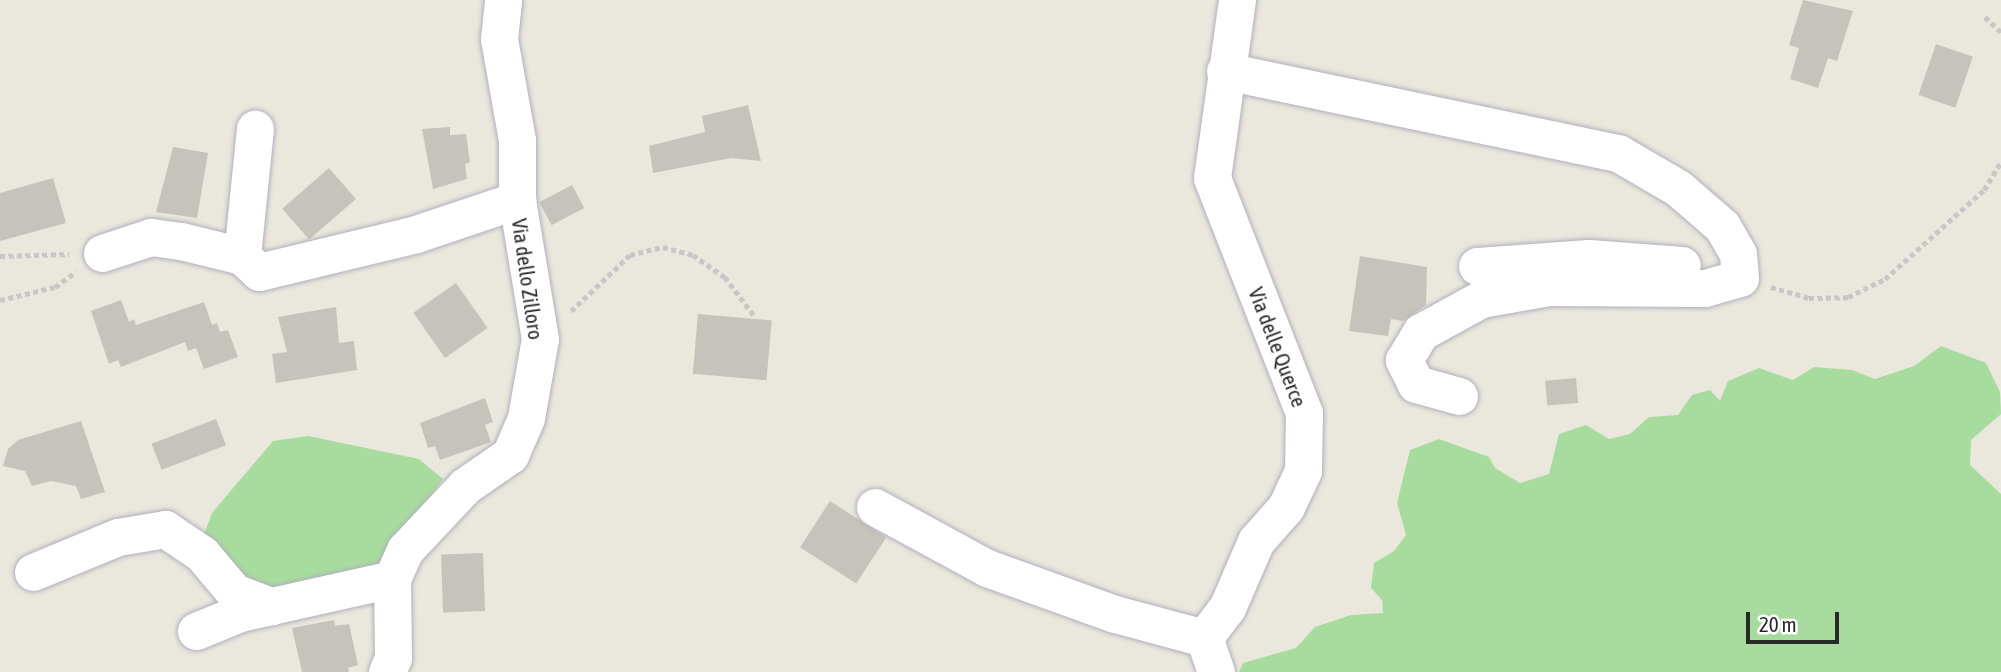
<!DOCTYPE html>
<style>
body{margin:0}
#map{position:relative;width:2001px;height:672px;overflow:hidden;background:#eae7dd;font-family:"Asap Condensed",sans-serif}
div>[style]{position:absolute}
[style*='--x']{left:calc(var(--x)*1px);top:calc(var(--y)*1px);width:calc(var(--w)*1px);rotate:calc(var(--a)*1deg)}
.green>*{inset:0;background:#a8dc9e}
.building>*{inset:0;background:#c6c3bc;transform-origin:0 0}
.path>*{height:4.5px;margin-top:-2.25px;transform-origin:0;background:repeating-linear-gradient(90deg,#c7c7c7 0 5px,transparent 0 8.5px)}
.roads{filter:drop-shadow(0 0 2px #b0b0bc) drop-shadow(0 0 2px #b0b0bc)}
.minor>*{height:37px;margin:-18.5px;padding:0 18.5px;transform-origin:18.5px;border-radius:18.5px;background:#fff}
span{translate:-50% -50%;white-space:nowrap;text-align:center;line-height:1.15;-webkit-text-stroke:5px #fff;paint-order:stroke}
.street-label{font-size:21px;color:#292929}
.scale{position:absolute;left:1746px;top:612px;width:93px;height:32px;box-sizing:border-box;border:4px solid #292929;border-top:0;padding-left:9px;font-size:21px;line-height:24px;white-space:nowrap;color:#292929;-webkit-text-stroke:5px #fff;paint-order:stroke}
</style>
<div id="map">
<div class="green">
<div style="clip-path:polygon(1941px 346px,1986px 363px,2000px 392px,2001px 414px,1971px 440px,1970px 465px,2001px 494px,2001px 672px,1239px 672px,1243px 663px,1296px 648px,1315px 627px,1351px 615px,1383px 613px,1382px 600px,1371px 588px,1374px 563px,1394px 551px,1406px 535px,1397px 503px,1410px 450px,1439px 439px,1489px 457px,1495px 468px,1520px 483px,1549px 474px,1559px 434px,1586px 425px,1609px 439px,1630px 434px,1649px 417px,1678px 415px,1692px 395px,1710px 390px,1720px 401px,1728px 381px,1759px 368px,1793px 380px,1814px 367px,1852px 370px,1875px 379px,1914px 366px)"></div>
<div style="clip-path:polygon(308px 436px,419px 459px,443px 479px,378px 565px,276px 593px,248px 581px,204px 535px,212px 513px,273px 441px)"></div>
</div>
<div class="building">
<div style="clip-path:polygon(1803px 0,1853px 11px,1837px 61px,1828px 58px,1818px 88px,1790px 79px,1799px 48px,1789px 45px)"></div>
<div style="left:1936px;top:44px;width:39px;height:54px;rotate:19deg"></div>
<div style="clip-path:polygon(748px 105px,761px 161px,731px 158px,653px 173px,649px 146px,705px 132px,702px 116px)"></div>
<div style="clip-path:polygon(450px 127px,450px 135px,466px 134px,470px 162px,465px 164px,467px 179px,433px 189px,422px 129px)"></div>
<div style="clip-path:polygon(173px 147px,208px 153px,197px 218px,156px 212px)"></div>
<div style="left:329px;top:168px;width:41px;height:62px;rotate:49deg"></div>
<div style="clip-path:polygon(53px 178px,66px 223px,0 241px,0 193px)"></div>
<div style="left:572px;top:185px;width:26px;height:37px;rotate:62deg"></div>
<div style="clip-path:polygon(1360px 256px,1427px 267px,1426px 305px,1403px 321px,1391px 319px,1388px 336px,1349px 331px)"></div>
<div style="left:456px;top:283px;width:55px;height:52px;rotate:55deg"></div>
<div style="clip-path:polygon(121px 300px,129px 322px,134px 319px,136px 325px,204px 302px,212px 325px,217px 323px,220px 332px,228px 330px,238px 357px,204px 369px,196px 348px,188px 351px,185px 342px,121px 367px,118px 360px,109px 364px,91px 311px)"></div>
<div style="clip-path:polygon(336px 307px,339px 343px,354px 341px,357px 370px,276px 383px,272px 354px,287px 352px,278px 317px)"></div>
<div style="left:698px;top:314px;width:74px;height:60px;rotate:5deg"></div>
<div style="left:1576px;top:378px;width:25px;height:31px;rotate:85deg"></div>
<div style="clip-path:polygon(485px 398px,493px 422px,485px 425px,491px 442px,440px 460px,435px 446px,428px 448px,420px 423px)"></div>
<div style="left:216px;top:419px;width:28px;height:69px;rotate:69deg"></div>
<div style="clip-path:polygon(81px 421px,105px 492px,81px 499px,76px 486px,51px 481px,32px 486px,25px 471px,3px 466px,8px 449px,18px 440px)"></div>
<div style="left:830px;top:501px;width:67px;height:55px;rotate:33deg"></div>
<div style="left:483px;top:553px;width:58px;height:42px;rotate:88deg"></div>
<div style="clip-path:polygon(334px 620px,335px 626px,349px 624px,358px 665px,348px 668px,349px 672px,302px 672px,292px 628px)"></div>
</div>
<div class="path">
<div style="--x:1985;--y:17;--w:22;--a:43"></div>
<div style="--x:0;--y:256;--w:69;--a:-1.7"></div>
<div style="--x:1771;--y:287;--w:40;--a:16"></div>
<div style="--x:1809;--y:298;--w:39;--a:-1"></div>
<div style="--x:1848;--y:297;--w:41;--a:-25.9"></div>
<div style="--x:1885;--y:279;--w:133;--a:-42"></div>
<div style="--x:1984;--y:190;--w:33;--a:-59"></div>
<div style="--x:0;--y:300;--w:57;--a:-13.3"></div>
<div style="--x:55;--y:287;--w:26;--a:-36"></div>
<div style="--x:571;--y:311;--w:81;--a:-43.5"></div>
<div style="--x:630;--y:255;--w:34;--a:-14"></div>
<div style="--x:663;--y:247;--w:31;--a:15"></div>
<div style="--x:693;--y:255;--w:39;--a:35"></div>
<div style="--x:725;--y:277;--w:51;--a:52.9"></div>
</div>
<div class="roads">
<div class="minor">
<div style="--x:1225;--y:71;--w:401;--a:11.8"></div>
<div style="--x:1618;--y:153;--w:69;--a:30.3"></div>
<div style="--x:1678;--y:188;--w:58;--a:40.8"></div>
<div style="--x:1722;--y:226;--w:32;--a:60"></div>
<div style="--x:1738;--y:254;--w:24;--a:85"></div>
<div style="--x:102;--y:253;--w:52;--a:-18.1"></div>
<div style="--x:151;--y:237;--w:30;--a:8"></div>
<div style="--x:181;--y:241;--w:63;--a:13.8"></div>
<div style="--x:242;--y:256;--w:23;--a:43"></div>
<div style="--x:259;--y:272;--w:162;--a:-13.6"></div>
<div style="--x:416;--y:234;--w:107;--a:-18.6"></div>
<div style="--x:242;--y:256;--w:128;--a:-84.2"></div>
<div style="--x:1477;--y:266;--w:112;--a:-4.1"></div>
<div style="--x:1589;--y:258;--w:93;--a:4.3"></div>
<div style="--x:1459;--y:396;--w:45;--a:-164.4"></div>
<div style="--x:1416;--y:384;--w:27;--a:-117"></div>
<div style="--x:1404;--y:360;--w:33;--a:-59"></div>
<div style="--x:1421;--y:332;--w:68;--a:-28.8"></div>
<div style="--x:1481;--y:299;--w:69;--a:-10"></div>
<div style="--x:1549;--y:287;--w:156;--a:0.4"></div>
<div style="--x:1705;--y:288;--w:36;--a:-16"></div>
<div style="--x:875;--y:507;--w:128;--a:28.6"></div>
<div style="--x:987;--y:568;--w:136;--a:19.8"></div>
<div style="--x:1115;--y:614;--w:92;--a:15.1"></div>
<div style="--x:33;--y:572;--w:92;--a:-22.4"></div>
<div style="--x:118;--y:537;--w:48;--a:-9.7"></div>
<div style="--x:165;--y:529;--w:45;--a:34"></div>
<div style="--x:202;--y:554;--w:50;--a:49.9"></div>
<div style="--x:234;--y:592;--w:40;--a:21"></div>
<div style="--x:196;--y:631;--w:48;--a:-22.2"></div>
<div style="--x:240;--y:613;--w:156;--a:-12.6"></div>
<div style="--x:387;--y:672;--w:15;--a:-67"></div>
<div style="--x:393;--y:658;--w:79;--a:-90.7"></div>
<div style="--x:392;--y:579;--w:32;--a:-66"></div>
<div style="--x:405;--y:550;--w:88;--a:-46.8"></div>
<div style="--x:465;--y:486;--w:55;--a:-34.6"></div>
<div style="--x:510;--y:455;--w:40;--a:-66.6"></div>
<div style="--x:526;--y:418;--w:80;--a:-80"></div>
<div style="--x:540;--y:339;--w:141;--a:-99.4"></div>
<div style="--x:517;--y:200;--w:60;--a:-90"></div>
<div style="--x:517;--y:140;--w:103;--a:-100.1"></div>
<div style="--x:499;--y:39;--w:39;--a:-84"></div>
<div style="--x:1216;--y:672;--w:36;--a:-109"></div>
<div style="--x:1204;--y:638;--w:38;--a:-53"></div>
<div style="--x:1227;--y:608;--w:73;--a:-66.6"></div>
<div style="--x:1256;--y:541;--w:45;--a:-48.6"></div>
<div style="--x:1286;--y:507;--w:40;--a:-65"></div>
<div style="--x:1303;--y:471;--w:58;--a:-89"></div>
<div style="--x:1304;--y:413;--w:252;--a:-111.4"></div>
<div style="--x:1212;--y:178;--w:180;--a:-82"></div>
</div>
</div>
<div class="street-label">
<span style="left:528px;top:279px;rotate:82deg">Via dello Zilloro</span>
<span style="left:1278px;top:347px;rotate:69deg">Via delle Querce</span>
</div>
<div class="scale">20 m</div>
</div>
